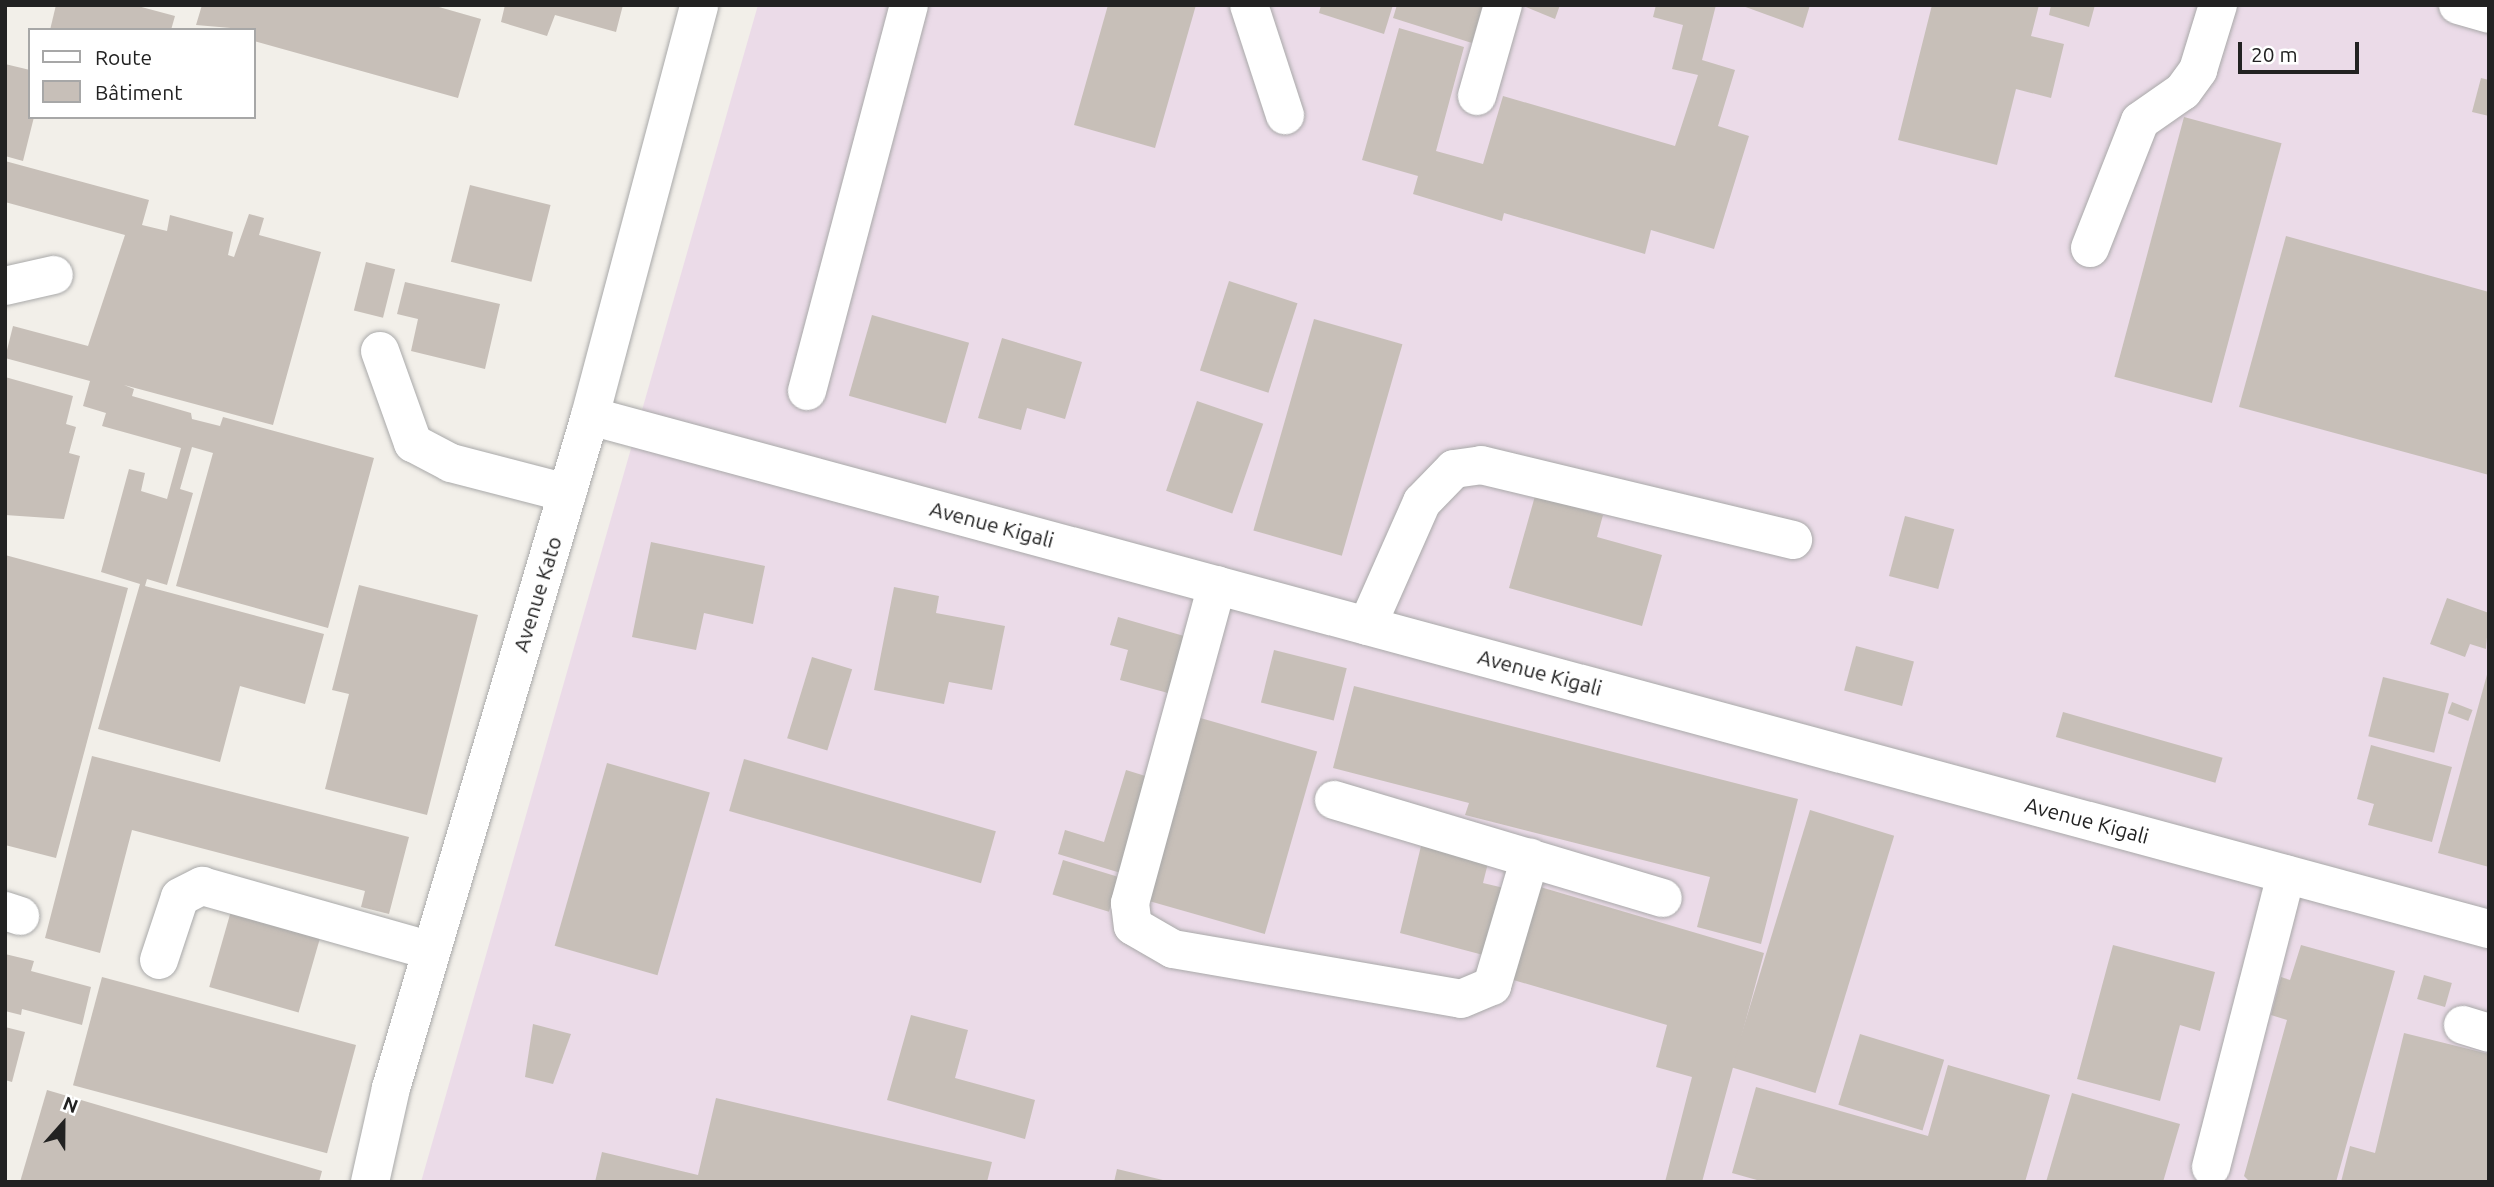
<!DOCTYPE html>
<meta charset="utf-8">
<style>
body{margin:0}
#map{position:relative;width:2494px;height:1187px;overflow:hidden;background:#f2efe9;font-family:Ubuntu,sans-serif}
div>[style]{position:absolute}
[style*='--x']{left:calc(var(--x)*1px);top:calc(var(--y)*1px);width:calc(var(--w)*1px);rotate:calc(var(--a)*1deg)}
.industrial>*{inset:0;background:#ebdbe8}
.building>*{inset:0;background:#c7bfb8;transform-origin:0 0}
.roads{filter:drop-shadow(0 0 2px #a9a9a9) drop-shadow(0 0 2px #a9a9a9)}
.minor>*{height:38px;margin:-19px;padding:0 19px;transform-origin:19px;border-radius:19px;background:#fff}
span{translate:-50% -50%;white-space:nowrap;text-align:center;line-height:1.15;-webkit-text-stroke:6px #fff;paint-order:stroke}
.street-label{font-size:21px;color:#222}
.frame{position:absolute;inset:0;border:7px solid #222;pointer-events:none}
.legend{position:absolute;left:28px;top:28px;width:228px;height:91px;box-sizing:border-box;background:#fff;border:2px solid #a7a7a7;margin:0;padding:9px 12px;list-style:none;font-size:21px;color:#222}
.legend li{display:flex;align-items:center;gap:14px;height:35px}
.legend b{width:35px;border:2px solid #a7a7a7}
.north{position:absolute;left:28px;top:1089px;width:70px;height:70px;-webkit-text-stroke:5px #fff;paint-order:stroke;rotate:21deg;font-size:19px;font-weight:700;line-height:28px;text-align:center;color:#222}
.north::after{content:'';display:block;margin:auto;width:24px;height:32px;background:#222;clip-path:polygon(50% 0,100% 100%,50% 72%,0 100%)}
.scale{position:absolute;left:2238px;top:42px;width:121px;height:32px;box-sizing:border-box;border:4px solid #222;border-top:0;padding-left:9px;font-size:21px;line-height:24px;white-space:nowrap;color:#222;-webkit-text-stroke:5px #fff;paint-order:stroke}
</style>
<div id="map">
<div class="industrial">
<div style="clip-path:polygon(758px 5px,2489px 5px,2489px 1182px,421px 1182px)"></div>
</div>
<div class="building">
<div style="clip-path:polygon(56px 5px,134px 5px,175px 16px,171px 30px,50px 30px)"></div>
<div style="clip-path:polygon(202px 5px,432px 5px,481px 19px,458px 98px,254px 41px,254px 30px,196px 25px)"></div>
<div style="clip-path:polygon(505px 5px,623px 5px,616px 32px,555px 15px,547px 36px,501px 22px)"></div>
<div style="clip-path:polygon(1108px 5px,1196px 5px,1155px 148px,1074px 125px)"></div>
<div style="clip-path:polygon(1321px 5px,1393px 5px,1384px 34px,1319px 13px)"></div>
<div style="clip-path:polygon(1397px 5px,1483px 5px,1472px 43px,1393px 18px)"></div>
<div style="clip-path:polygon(1521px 5px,1560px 5px,1555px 19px)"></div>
<div style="clip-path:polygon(1656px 5px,1716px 5px,1702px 60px,1735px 70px,1718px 126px,1749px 136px,1714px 249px,1651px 230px,1645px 254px,1504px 213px,1502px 221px,1413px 194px,1418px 176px,1362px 160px,1399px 28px,1464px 47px,1436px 151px,1483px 164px,1503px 96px,1675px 146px,1698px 75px,1672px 69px,1683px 25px,1653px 17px)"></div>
<div style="clip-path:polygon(1740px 5px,1810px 5px,1803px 28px)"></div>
<div style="clip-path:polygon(1932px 5px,2039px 5px,2031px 36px,2064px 44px,2051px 98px,2016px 89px,1997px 165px,1898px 140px)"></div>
<div style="clip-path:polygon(2051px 5px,2095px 5px,2089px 27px,2049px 15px)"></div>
<div style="clip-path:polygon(5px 64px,30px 70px,34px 117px,23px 161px,5px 156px)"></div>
<div style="clip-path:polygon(2481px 78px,2489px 80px,2489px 116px,2472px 112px)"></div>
<div style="left:2184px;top:117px;width:101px;height:269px;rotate:15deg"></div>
<div style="clip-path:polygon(5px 161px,149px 200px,142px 225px,167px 231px,170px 215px,233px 232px,228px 255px,234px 257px,249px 214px,264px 218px,259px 235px,321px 252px,273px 425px,124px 385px,134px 389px,132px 396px,191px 413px,192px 419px,220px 426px,223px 417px,374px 458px,328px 628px,176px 586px,213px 453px,192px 447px,180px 489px,193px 493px,167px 585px,147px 579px,145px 586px,324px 634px,305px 704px,240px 686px,220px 762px,98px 729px,140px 584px,101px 572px,129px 469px,145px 473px,141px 491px,167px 499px,181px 448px,102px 426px,106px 413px,83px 406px,90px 381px,5px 358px,13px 326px,88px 346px,125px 235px,5px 202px)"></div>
<div style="left:470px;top:185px;width:83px;height:79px;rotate:14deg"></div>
<div style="clip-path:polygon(2286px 236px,2489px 292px,2489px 475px,2239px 407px)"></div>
<div style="left:366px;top:262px;width:30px;height:50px;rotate:14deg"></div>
<div style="left:1229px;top:281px;width:72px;height:94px;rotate:18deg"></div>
<div style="clip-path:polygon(405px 282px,500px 304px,485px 369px,411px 351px,418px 319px,397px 314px)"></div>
<div style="left:872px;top:315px;width:101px;height:84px;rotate:16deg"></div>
<div style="left:1314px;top:319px;width:92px;height:220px;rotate:16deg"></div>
<div style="clip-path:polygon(1002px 338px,1082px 362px,1065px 419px,1027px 408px,1021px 430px,978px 418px)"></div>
<div style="clip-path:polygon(5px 377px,73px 396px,66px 424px,76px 427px,69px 453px,80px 456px,64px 519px,5px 515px)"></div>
<div style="left:1197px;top:401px;width:70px;height:95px;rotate:19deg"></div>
<div style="clip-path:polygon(1535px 496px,1603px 515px,1597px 537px,1662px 555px,1642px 626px,1509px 588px)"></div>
<div style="left:1905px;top:516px;width:51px;height:62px;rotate:15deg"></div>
<div style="clip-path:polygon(651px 542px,765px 566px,753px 624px,704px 613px,696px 650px,632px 637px)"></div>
<div style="clip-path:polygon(5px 555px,128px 588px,56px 858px,5px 845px)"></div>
<div style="clip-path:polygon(359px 585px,478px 615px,427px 815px,325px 789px,349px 694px,332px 690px)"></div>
<div style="clip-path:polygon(894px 587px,939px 596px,936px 613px,1005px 626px,992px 690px,949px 682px,944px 704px,874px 690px)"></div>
<div style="clip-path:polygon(2447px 598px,2489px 613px,2486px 649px,2470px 644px,2465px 657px,2430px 644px)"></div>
<div style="clip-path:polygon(1118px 617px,1184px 636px,1168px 693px,1120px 680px,1128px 650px,1110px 645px)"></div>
<div style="left:1856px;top:646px;width:60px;height:46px;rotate:15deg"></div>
<div style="left:1274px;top:650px;width:75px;height:54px;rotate:14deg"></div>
<div style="left:812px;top:657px;width:42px;height:85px;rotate:17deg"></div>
<div style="clip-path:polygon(2488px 671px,2489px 671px,2489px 867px,2438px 853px)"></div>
<div style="left:2383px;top:677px;width:68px;height:61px;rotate:14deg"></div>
<div style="clip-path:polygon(1354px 686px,1798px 799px,1761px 944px,1697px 927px,1710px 877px,1465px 815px,1469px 803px,1333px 768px)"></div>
<div style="left:2452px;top:702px;width:22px;height:12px;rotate:21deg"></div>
<div style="left:2063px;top:712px;width:166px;height:26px;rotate:16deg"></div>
<div style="left:1197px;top:717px;width:125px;height:190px;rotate:16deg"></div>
<div style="clip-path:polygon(2371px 745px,2452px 767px,2432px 842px,2368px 825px,2374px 804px,2357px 799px)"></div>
<div style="clip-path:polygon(92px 756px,409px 837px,389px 914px,361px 907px,365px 891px,132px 830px,100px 953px,45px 938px)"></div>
<div style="left:744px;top:759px;width:262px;height:54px;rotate:16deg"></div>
<div style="left:607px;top:763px;width:107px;height:190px;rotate:16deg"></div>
<div style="clip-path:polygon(1126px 770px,1152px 778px,1124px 874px,1058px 854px,1065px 830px,1104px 842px)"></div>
<div style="left:1810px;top:810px;width:88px;height:269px;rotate:17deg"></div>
<div style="clip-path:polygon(1421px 846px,1488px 863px,1483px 883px,1504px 888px,1487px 956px,1400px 933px)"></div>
<div style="left:1063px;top:860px;width:59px;height:36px;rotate:17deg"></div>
<div style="clip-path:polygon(1537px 886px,1764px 953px,1702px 1182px,1665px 1182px,1692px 1077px,1656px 1067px,1667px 1025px,1510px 979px)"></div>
<div style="left:231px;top:911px;width:93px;height:79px;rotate:16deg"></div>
<div style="clip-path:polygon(2113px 945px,2215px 972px,2200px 1031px,2180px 1025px,2160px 1101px,2077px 1079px)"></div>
<div style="clip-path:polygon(2301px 945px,2395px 971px,2336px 1182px,2250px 1182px,2244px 1176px,2287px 1020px,2271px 1015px,2281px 977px,2290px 980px)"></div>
<div style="clip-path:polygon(5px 954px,34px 961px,31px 971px,91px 987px,82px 1025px,22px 1009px,21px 1015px,5px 1011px)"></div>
<div style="left:2424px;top:975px;width:29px;height:25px;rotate:16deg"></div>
<div style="left:102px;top:977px;width:263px;height:112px;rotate:15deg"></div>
<div style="clip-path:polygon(911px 1015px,968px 1030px,955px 1078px,1035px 1100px,1025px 1139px,887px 1100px)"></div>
<div style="clip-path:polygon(533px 1024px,571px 1034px,553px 1084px,525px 1077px)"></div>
<div style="clip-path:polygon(5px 1027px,25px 1032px,12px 1082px,5px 1080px)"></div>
<div style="clip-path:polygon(2404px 1033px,2489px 1054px,2489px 1182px,2341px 1182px,2350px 1146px,2375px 1153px)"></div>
<div style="left:1860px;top:1034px;width:88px;height:74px;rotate:17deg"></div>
<div style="clip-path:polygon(1948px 1065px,2050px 1095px,2025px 1182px,1764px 1182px,1732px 1173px,1756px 1087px,1928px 1136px)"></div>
<div style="clip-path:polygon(47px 1090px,322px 1171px,319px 1182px,20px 1182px)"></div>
<div style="clip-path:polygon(2072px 1093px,2180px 1124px,2163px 1182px,2046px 1182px)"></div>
<div style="clip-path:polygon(716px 1098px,992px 1162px,987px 1182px,595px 1182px,602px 1152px,698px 1175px)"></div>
<div style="clip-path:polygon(1117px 1169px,1167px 1181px,1167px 1182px,1114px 1182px)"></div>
</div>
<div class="roads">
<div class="minor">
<div style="--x:1249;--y:5;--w:116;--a:71.9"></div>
<div style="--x:2458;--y:5;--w:32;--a:16"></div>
<div style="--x:1477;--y:96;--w:95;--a:-74.1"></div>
<div style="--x:2090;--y:248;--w:136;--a:-68.5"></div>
<div style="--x:2140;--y:121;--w:52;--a:-34.9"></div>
<div style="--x:2183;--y:91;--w:26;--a:-54"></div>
<div style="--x:2198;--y:70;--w:68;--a:-72.9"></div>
<div style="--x:5;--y:286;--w:50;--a:-12.7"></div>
<div style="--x:380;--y:351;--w:98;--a:70.3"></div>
<div style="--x:413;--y:443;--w:43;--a:27.8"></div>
<div style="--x:451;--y:463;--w:120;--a:14.5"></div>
<div style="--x:807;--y:391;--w:399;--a:-75.2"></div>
<div style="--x:590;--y:416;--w:1967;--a:15.12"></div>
<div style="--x:1217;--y:585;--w:330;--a:105.3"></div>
<div style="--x:1130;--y:903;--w:23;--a:83"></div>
<div style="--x:1133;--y:926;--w:46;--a:29.9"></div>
<div style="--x:1173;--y:949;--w:292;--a:9.8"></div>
<div style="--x:1461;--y:999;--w:34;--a:-23"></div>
<div style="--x:1492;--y:986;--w:134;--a:-73.5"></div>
<div style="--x:1367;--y:626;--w:136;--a:-66.1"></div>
<div style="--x:1422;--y:502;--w:46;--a:-45.9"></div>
<div style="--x:1454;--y:469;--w:27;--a:-8"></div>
<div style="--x:1481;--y:465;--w:321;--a:13.5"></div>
<div style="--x:1334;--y:800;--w:343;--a:16.6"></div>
<div style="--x:5;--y:911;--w:16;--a:18"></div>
<div style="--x:159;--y:960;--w:66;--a:-71.6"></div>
<div style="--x:180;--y:897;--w:25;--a:-27"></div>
<div style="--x:202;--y:886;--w:238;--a:15.8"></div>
<div style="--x:2463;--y:1025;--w:27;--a:17"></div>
<div style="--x:2211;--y:1167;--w:302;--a:-75.6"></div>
<div style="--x:370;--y:1182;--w:96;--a:-77.4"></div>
<div style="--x:391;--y:1088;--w:701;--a:-73.5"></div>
<div style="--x:590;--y:416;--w:425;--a:-75.1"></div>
</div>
</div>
<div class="street-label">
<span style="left:992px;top:524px;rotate:15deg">Avenue Kigali</span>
<span style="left:537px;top:594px;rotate:-73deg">Avenue Kato</span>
<span style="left:1540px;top:672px;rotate:15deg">Avenue Kigali</span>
<span style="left:2087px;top:820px;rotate:15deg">Avenue Kigali</span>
</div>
<div class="frame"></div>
<ul class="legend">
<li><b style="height:9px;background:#fff"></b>Route</li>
<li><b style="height:19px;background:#c7bfb8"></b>Bâtiment</li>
</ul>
<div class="north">N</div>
<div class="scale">20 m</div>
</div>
